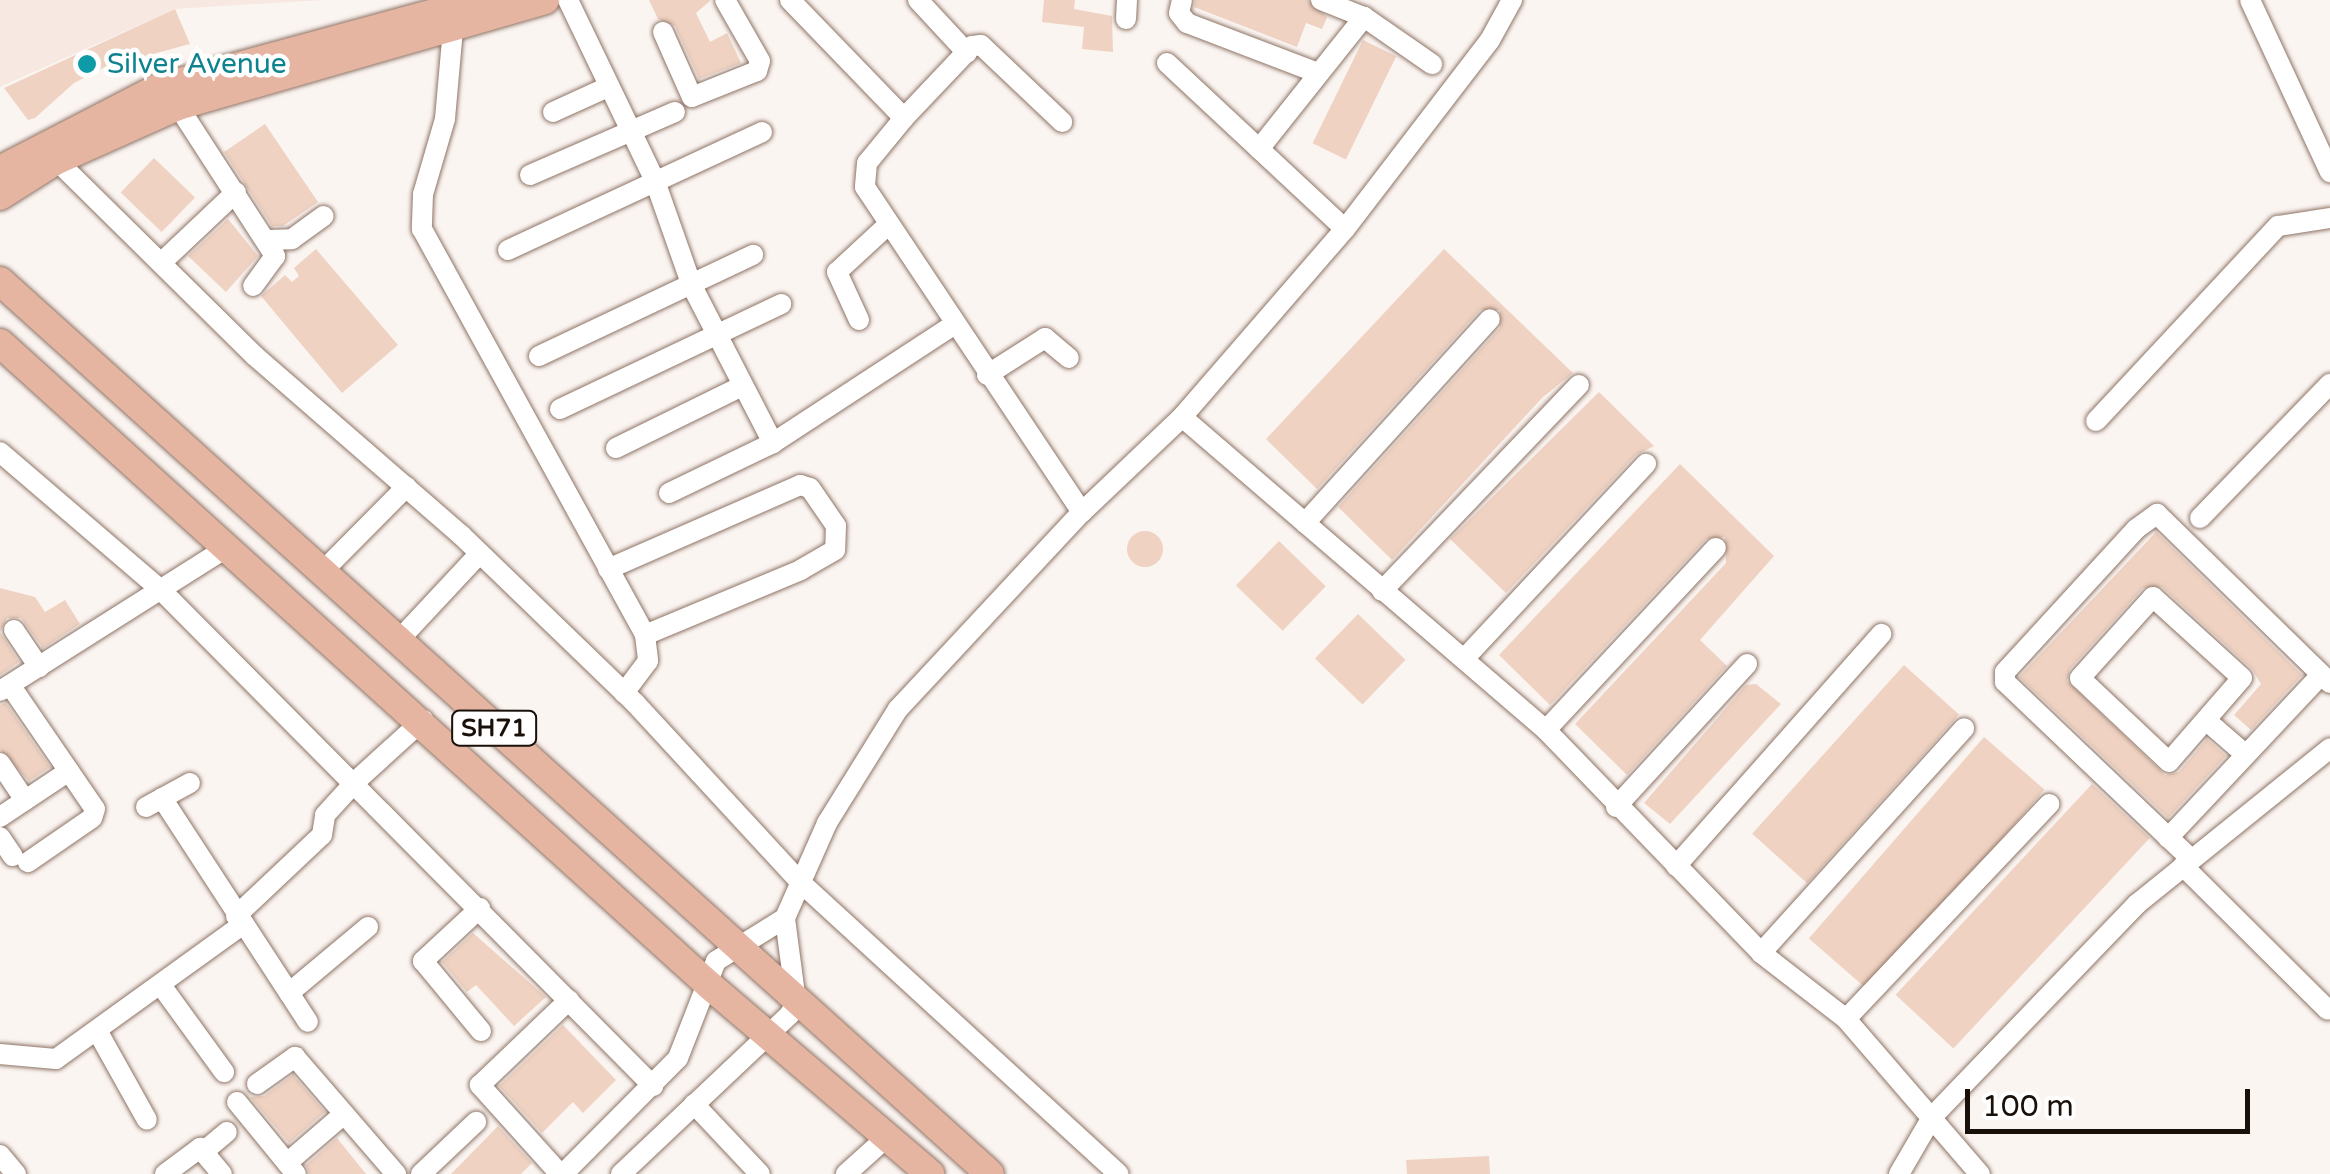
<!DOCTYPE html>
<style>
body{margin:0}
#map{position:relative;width:2330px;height:1174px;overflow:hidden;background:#fbf5f2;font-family:"Varela Round",sans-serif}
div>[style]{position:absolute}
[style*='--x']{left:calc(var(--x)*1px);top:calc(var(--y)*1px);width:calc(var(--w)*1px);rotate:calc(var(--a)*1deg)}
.built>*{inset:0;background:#f7e9e1}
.building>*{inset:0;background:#efd2c2;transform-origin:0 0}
.round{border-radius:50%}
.roads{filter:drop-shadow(0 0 2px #8e7465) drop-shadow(0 0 2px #8e7465)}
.minor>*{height:20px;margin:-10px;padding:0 10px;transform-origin:10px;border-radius:10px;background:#fff}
.major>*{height:28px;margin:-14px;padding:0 14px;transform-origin:14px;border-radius:14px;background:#e5b5a2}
.dots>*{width:28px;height:28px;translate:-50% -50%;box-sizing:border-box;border:5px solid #fff;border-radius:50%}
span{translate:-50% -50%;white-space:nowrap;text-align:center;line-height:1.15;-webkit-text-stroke:9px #fff;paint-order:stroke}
.shield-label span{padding:2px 8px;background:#fff;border:2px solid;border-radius:8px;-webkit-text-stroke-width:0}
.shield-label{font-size:25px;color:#19100a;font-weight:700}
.culture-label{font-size:28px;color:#0d838f}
.left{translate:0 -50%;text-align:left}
.scale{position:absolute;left:1965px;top:1089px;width:285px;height:45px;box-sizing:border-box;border:5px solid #19100a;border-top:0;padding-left:12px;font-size:30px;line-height:35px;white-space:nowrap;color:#19100a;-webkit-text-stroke:8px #fff;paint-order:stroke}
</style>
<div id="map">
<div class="built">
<div style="clip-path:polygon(0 0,324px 0,175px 9px,0 87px)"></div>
</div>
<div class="building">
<div style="clip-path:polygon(649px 0,711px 0,696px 13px,710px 42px,727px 33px,741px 63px,699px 79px,675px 26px,658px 19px)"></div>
<div style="clip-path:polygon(1044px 0,1075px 0,1074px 9px,1112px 16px,1113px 52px,1082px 49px,1084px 27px,1042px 22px)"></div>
<div style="clip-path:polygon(1195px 0,1308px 0,1327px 17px,1322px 29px,1306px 23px,1297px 47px,1194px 7px)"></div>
<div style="clip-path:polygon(175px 9px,190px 44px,105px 67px,74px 83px,35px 118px,28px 120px,4px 88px)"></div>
<div style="left:1363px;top:40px;width:37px;height:115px;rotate:26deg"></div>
<div style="clip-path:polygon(265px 124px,318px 202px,283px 226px,272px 226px,224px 152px)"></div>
<div style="left:154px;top:158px;width:57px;height:48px;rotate:44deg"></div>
<div style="clip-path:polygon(228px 219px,258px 256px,226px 292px,188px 256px)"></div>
<div style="clip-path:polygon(316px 249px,398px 345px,342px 393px,261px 296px,285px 275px,292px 282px,299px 276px,294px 268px)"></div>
<div style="clip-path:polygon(1444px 249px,1573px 373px,1543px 397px,1392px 560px,1338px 507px,1500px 328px,1500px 310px,1480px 310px,1317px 489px,1266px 439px)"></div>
<div style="clip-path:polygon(1599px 392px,1654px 446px,1636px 455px,1506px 593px,1450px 539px)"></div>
<div style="clip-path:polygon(1680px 464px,1774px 556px,1700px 640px,1727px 666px,1627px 775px,1575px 724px,1726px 563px,1725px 537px,1706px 539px,1550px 705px,1499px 655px)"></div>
<div class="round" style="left:1127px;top:531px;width:36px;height:36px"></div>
<div style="clip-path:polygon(2156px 532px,2302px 675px,2251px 730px,2234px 715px,2261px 684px,2252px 669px,2162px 587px,2143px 588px,2070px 669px,2067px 681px,2165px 775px,2179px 772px,2207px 739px,2226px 756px,2168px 818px,2019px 677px)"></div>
<div style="left:1279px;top:541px;width:65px;height:62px;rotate:44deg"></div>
<div style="clip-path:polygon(0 588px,35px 597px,45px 612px,65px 600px,80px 624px,43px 648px,21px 618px,7px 618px,0 632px,19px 662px,0 675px)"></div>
<div style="left:1358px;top:614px;width:66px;height:62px;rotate:44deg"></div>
<div style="left:1904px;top:665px;width:74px;height:227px;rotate:42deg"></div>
<div style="clip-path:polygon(1756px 684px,1781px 704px,1670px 824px,1644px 803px,1746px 685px)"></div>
<div style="clip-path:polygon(6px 703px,50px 767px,29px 781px,0 749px,0 705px)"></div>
<div style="left:1984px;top:737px;width:80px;height:267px;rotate:41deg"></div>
<div style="left:2092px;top:784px;width:79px;height:288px;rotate:43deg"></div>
<div style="clip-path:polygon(473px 933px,546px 997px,514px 1026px,476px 985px,467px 992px,442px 962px)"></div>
<div style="clip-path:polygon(563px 1025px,616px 1080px,583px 1113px,573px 1102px,542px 1133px,499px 1086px)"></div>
<div style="clip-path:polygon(293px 1075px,325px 1112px,289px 1143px,250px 1097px,264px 1096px)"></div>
<div style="clip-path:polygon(498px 1126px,532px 1163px,521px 1174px,451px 1174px)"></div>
<div style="clip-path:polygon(337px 1138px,366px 1174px,309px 1174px,306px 1165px)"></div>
<div style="clip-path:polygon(1489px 1156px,1490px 1174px,1407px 1174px,1406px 1160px)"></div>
</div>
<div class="roads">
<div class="minor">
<div style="--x:568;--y:0;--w:201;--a:64.3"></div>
<div style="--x:655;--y:181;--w:111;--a:70.6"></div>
<div style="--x:692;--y:286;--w:177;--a:62.7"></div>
<div style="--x:790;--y:0;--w:164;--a:46"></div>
<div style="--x:904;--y:118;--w:58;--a:129.4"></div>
<div style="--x:867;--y:163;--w:24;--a:95"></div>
<div style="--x:865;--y:187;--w:391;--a:56.3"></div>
<div style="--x:918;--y:0;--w:72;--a:47.2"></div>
<div style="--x:1182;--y:0;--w:13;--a:103"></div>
<div style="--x:1179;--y:13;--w:13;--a:51"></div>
<div style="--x:1187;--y:23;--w:137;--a:20.9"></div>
<div style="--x:1321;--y:0;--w:46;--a:21.6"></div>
<div style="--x:2250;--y:0;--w:190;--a:65.1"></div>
<div style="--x:1126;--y:19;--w:19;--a:-87"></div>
<div style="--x:453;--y:29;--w:90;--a:95.1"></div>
<div style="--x:445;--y:119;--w:78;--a:106.3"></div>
<div style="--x:423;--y:194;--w:35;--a:92"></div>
<div style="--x:422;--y:229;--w:463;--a:61.2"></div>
<div style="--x:645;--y:635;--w:26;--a:83"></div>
<div style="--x:648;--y:661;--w:40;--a:127"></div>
<div style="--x:663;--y:32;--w:71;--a:66"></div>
<div style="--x:692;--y:97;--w:70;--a:-21.8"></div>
<div style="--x:757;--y:71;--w:10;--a:-73"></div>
<div style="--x:760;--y:61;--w:70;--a:-119.8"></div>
<div style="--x:1167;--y:63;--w:243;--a:43"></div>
<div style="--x:178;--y:106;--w:179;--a:57.1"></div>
<div style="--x:275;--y:256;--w:37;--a:126"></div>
<div style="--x:553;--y:112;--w:60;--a:-24.4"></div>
<div style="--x:904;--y:118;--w:99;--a:-46.6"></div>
<div style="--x:972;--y:46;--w:9;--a:-6"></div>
<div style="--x:981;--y:45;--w:112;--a:43.5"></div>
<div style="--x:1259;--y:149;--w:169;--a:-51.5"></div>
<div style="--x:1364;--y:17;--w:83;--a:34.7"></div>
<div style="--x:49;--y:153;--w:289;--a:44.6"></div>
<div style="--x:255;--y:356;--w:273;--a:41"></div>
<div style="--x:461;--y:535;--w:242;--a:44"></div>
<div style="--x:635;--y:703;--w:243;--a:47.3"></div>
<div style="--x:800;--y:882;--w:432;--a:42.5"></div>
<div style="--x:530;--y:175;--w:158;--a:-23.5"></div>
<div style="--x:268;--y:240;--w:24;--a:-2"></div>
<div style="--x:292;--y:239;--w:39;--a:-36"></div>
<div style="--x:508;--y:250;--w:280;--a:-24.9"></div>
<div style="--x:161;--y:263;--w:103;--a:-43.4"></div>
<div style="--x:859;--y:320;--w:53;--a:-114.6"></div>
<div style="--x:837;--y:272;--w:69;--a:-42.7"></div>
<div style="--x:539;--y:356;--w:237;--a:-25.3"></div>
<div style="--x:987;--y:375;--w:69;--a:-32.5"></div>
<div style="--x:1045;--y:338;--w:31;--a:40"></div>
<div style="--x:560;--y:409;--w:245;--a:-25.4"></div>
<div style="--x:1182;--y:417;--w:480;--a:40.7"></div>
<div style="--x:1546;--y:730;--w:310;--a:46"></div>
<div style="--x:1761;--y:953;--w:108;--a:37.8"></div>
<div style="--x:1846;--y:1019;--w:205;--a:49.2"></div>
<div style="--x:2096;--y:421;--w:267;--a:-47"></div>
<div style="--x:2278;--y:226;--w:53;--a:-8.7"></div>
<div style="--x:616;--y:448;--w:140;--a:-26.2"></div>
<div style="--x:0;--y:452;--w:212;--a:40.6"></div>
<div style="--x:161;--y:590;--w:699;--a:45.23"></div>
<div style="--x:669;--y:493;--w:115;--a:-25.7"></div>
<div style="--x:773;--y:443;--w:215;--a:-33.2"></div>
<div style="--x:2200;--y:518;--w:187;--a:-45.9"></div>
<div style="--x:1305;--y:523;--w:275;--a:-47.8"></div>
<div style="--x:608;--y:569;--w:210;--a:-23.6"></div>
<div style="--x:800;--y:485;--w:10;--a:17"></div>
<div style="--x:810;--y:488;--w:46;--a:55.6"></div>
<div style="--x:836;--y:526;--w:24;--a:92"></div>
<div style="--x:835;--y:550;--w:39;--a:150"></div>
<div style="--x:801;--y:570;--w:169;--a:157.4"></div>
<div style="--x:322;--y:572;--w:120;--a:-45.3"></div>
<div style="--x:1382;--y:591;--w:285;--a:-46.3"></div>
<div style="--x:2153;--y:597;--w:120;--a:42.3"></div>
<div style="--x:2242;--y:678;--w:111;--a:131"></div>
<div style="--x:2169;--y:762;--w:122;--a:-136.7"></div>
<div style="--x:2080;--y:678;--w:109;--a:-48"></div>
<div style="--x:14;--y:630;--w:45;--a:56"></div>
<div style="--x:398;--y:641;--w:120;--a:-47"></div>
<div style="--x:1464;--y:659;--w:267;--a:-47"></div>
<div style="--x:10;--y:685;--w:150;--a:55.6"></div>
<div style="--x:95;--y:809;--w:9;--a:108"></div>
<div style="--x:92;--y:818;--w:78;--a:145.5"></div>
<div style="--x:0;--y:691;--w:270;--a:-32.3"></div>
<div style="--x:2208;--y:722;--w:50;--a:41"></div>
<div style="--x:1546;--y:730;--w:249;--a:-47"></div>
<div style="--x:0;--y:763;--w:45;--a:56"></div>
<div style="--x:162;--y:798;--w:267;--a:56.9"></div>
<div style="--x:146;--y:807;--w:50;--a:-28.6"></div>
<div style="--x:1616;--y:807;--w:194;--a:-47.5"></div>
<div style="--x:0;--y:817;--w:83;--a:-33.7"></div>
<div style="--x:0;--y:837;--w:23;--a:56"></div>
<div style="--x:2168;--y:838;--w:224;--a:-46.8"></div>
<div style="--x:2191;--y:859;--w:257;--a:-136.4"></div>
<div style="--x:2005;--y:682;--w:10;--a:-90"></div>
<div style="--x:2005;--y:672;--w:194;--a:-47.5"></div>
<div style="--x:2136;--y:529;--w:26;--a:-36"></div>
<div style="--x:2157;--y:514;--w:242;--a:44.3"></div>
<div style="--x:1676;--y:866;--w:310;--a:-48.5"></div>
<div style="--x:2183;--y:866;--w:204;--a:44.8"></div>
<div style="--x:480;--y:908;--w:78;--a:137.1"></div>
<div style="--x:423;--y:961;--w:91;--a:50.4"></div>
<div style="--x:236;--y:916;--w:118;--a:-43.3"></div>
<div style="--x:322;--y:835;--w:20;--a:-81"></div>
<div style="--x:325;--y:815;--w:46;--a:-47.6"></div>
<div style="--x:356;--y:781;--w:91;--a:-42.3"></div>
<div style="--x:1761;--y:953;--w:303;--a:-47.9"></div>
<div style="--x:163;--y:988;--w:104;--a:54"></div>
<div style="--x:289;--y:993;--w:103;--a:-39.9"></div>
<div style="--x:1846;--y:1019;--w:296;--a:-46.6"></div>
<div style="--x:99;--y:1034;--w:98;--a:60.8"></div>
<div style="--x:0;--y:1054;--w:56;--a:5.1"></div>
<div style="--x:56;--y:1059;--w:229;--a:-35.8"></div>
<div style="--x:257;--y:1084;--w:47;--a:-35.4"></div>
<div style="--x:295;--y:1057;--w:155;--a:49.2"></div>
<div style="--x:237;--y:1102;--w:93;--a:50.7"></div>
<div style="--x:694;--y:1104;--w:96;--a:46.7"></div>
<div style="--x:203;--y:1152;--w:31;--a:-40"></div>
<div style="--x:0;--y:1155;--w:25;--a:50"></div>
<div style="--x:287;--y:1163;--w:75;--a:-40.7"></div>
<div style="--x:165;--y:1174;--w:44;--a:-36.6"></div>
<div style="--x:200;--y:1148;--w:34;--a:50"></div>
<div style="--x:421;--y:1174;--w:76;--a:-43.4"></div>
<div style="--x:560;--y:1174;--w:120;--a:-132"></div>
<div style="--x:480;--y:1085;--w:123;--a:-43.7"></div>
<div style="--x:563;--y:1174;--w:163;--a:-45.2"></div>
<div style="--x:678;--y:1058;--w:104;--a:-68.6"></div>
<div style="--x:716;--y:961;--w:81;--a:-31.9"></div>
<div style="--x:621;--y:1174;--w:233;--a:-43.4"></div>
<div style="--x:790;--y:1014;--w:13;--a:-63"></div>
<div style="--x:796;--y:1002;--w:85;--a:-97.5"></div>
<div style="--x:785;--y:918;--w:104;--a:-66.1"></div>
<div style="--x:827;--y:823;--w:134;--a:-58.1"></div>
<div style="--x:898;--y:709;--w:270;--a:-47"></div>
<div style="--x:1082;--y:512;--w:138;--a:-43.5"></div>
<div style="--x:1182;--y:417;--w:249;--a:-49.1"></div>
<div style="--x:1345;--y:229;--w:238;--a:-52.5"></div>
<div style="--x:1490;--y:40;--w:46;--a:-61.2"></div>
<div style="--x:846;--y:1174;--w:55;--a:-42.1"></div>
<div style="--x:1899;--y:1174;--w:66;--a:-59.9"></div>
<div style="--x:1932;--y:1117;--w:296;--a:-46.1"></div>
<div style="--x:2137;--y:904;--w:248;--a:-38.9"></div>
</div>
<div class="major">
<div style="--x:0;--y:170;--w:178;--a:-27.4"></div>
<div style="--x:158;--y:88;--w:337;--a:-15.2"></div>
<div style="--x:0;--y:196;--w:65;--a:-32.5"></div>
<div style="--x:55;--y:161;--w:135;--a:-24.1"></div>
<div style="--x:178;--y:106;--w:382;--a:-16.1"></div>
<div style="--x:0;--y:281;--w:1333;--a:42.05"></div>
<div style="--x:0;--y:343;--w:956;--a:42.16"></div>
<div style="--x:709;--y:985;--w:291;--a:40.5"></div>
</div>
</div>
<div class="dots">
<div style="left:87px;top:64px;background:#0f9aa8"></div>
</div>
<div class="shield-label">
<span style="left:494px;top:728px">SH71</span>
</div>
<div class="culture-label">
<span class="left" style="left:107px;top:64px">Silver Avenue</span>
</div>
<div class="scale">100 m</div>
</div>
